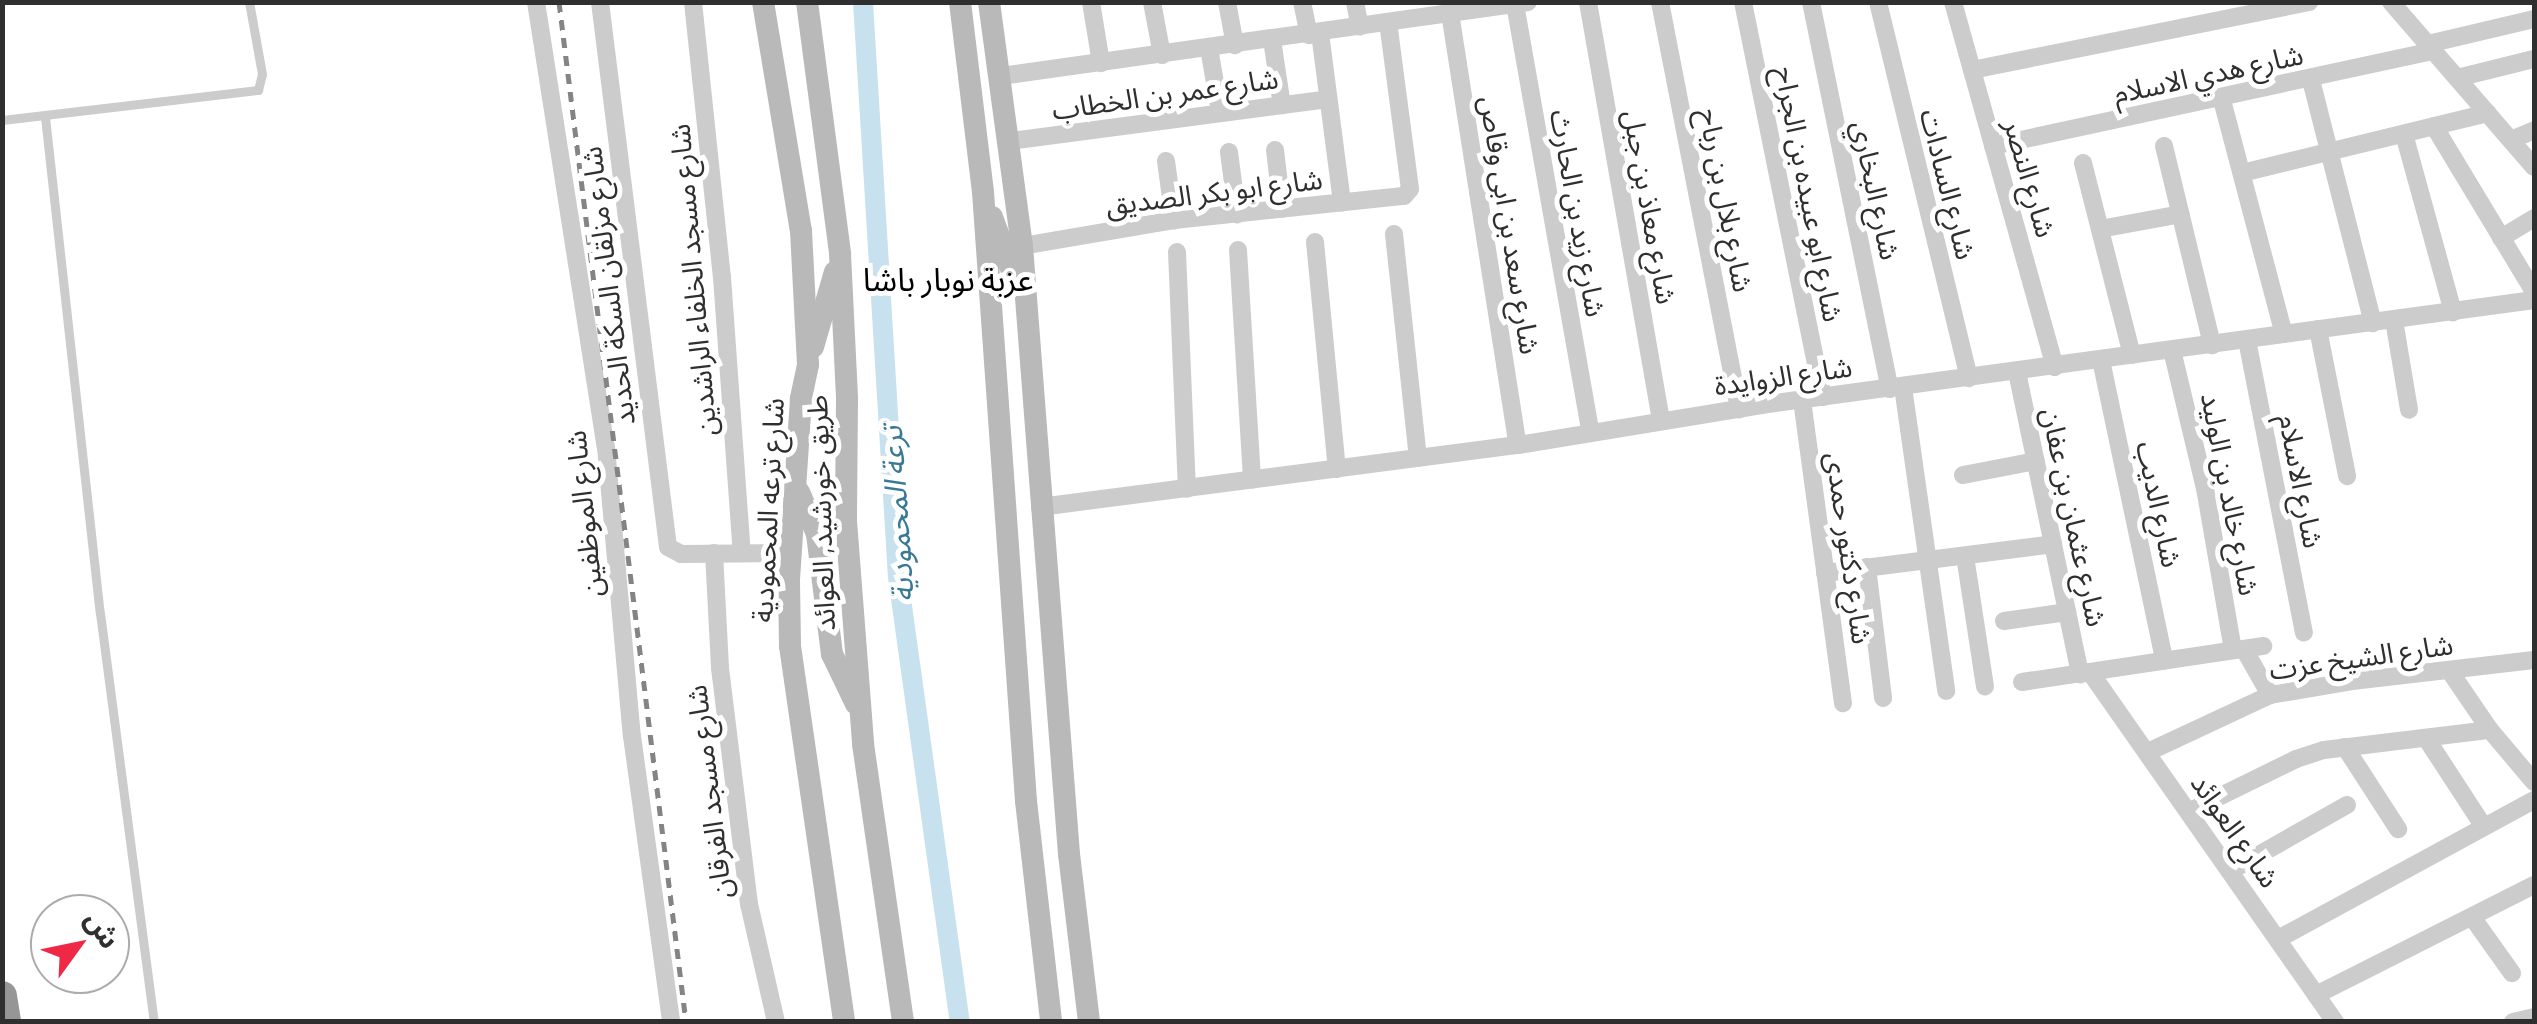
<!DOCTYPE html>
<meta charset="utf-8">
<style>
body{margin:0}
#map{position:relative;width:2537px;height:1024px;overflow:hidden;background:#fff;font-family:Barlow,"Noto Sans Arabic",sans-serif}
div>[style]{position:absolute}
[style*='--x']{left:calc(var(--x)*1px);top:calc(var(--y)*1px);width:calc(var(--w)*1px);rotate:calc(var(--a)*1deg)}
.canal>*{height:20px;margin:-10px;padding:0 10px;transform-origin:10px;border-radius:10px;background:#c7e2ee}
.lane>*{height:9px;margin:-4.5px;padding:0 4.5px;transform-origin:4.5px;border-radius:4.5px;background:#ccc}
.street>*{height:18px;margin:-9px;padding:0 9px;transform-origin:9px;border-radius:9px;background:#ccc}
.secondary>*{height:22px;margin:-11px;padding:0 11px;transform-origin:11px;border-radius:11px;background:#b9b9b9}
.highway>*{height:30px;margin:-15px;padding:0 15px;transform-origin:15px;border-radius:15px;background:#969696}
.rail>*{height:5px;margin-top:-2.5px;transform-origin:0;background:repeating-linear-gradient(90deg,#848484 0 10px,transparent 0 18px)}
span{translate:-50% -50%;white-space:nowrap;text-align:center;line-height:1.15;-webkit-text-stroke:10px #fff;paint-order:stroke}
.street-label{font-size:28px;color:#2f2f2f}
.water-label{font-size:30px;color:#387996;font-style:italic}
.quarter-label{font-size:32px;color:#000}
.frame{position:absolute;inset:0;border:5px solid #2f2f2f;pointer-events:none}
.north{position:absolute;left:30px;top:894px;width:100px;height:100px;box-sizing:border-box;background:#fff;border:2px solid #acacac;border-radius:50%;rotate:57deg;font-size:28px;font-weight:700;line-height:40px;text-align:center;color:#2f2f2f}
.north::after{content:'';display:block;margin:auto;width:35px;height:45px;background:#ef2846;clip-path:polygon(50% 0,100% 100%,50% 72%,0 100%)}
</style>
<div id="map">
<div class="canal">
<div style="--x:863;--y:2;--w:576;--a:86.52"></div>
<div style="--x:898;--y:577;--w:449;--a:82.1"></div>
</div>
<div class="lane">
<div style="--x:45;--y:117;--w:499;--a:83.7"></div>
<div style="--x:100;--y:613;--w:413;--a:82.5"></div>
<div style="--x:2;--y:120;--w:258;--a:-6.7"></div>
<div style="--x:258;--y:90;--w:16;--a:-76"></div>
<div style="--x:262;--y:74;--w:73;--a:-100.2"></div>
</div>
<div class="street">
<div style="--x:536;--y:2;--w:450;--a:81.1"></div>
<div style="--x:606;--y:447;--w:290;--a:84.9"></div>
<div style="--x:632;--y:736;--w:289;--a:82.2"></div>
<div style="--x:600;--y:2;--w:549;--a:82.89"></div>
<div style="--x:668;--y:547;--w:15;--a:28"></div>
<div style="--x:681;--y:554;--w:111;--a:-0.5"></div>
<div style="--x:693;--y:2;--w:277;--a:84"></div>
<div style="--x:722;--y:277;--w:277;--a:85.9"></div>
<div style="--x:1091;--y:2;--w:62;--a:80.7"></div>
<div style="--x:1152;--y:2;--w:54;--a:79.3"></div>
<div style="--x:1227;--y:2;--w:44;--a:79.5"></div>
<div style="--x:1302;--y:2;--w:34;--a:78"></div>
<div style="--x:1355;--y:2;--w:25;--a:79"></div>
<div style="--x:1588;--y:2;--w:424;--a:80.1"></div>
<div style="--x:1660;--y:2;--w:415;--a:79"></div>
<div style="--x:1743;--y:2;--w:403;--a:78.6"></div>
<div style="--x:1811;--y:2;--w:395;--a:78.5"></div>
<div style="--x:1878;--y:2;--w:387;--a:76.4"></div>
<div style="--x:1953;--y:2;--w:379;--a:74.4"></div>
<div style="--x:2391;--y:2;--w:218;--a:49.1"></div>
<div style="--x:1515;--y:4;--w:434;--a:80"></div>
<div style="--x:1450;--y:13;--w:437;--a:81.1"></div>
<div style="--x:1320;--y:33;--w:171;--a:82.6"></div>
<div style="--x:1272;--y:40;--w:66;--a:81.3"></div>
<div style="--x:2428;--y:44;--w:109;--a:-13.3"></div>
<div style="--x:1209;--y:48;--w:65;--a:80.2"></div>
<div style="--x:1972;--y:70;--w:344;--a:-11.4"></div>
<div style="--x:1001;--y:76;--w:532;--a:-7.99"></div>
<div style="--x:2457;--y:78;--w:79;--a:-13.9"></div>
<div style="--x:2311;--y:80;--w:251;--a:75.7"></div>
<div style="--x:2222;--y:100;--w:242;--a:75.2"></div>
<div style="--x:2434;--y:126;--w:194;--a:58.9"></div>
<div style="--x:2404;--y:134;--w:185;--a:74.6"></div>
<div style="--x:2511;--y:140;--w:25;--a:-23"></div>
<div style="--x:1010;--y:141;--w:321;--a:-7.5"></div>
<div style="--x:1993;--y:146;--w:451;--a:-12.2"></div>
<div style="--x:2164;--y:146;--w:205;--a:76.4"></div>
<div style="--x:1275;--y:150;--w:59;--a:83.2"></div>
<div style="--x:1229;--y:152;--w:63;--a:82.6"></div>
<div style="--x:1166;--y:161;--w:60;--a:82.3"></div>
<div style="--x:2083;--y:163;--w:198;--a:75.7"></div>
<div style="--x:2242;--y:173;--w:253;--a:-13.7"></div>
<div style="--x:2100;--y:229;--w:82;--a:-10.5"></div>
<div style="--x:1394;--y:234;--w:225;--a:83.9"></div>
<div style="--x:2501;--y:238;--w:39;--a:-31"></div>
<div style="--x:1315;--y:242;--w:228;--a:84.5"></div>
<div style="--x:1022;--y:246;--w:154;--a:-9.7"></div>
<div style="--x:1174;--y:220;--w:231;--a:-6"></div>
<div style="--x:1404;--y:196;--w:9;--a:-49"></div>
<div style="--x:1410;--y:189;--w:167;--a:-97.5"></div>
<div style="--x:1238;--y:250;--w:230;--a:86.5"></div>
<div style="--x:1177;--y:252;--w:237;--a:87.6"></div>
<div style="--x:2394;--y:320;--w:91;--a:80.5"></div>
<div style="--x:2318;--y:329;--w:150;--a:78.8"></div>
<div style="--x:2247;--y:340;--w:298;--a:79"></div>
<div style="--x:2172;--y:350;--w:142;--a:76.6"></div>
<div style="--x:2205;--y:488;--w:164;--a:80.2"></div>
<div style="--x:2101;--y:360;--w:307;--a:78.1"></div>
<div style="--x:2017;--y:372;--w:309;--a:78.2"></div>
<div style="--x:1903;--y:387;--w:307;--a:81.9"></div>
<div style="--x:1802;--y:400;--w:306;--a:82.3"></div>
<div style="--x:1963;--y:475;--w:74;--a:-10.9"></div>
<div style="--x:1040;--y:507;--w:482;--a:-7.4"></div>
<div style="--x:1518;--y:445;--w:253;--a:-9.3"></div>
<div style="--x:1768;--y:404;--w:773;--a:-7.73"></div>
<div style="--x:714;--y:553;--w:115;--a:87"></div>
<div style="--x:720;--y:668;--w:238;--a:83"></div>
<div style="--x:749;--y:904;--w:121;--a:77.1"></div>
<div style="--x:1965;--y:556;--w:132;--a:81.3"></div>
<div style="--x:1867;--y:567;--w:132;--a:83"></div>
<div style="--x:1825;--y:573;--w:230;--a:-7.2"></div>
<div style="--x:2004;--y:621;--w:64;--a:-8.1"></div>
<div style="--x:2244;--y:649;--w:53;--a:60.5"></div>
<div style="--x:2449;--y:670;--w:73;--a:55.7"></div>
<div style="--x:2490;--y:730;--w:68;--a:49.8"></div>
<div style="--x:2090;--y:672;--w:427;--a:55"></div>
<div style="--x:2022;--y:682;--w:244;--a:-8.5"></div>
<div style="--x:2426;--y:738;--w:106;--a:56.9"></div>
<div style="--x:2345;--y:747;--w:98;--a:57.1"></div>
<div style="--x:2148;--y:752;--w:135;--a:-25"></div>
<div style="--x:2270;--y:695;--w:83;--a:-9.7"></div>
<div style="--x:2352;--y:681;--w:183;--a:-6.6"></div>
<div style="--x:2190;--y:811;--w:118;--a:-26.1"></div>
<div style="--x:2296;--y:759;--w:29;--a:-18"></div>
<div style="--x:2324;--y:750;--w:167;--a:-6.9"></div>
<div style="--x:2232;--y:870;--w:132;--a:-29.5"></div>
<div style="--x:2472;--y:917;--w:69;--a:54.5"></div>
<div style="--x:2278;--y:939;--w:291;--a:-28.5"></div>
<div style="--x:2316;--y:995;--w:244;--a:-26.8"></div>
<div style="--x:2513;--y:1022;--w:22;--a:-13"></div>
</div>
<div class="secondary">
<div style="--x:763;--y:2;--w:232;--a:80.6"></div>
<div style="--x:801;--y:231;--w:134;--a:87"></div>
<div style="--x:808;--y:365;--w:35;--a:102"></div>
<div style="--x:801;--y:399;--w:183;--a:93.8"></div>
<div style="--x:789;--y:582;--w:64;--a:89.1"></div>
<div style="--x:790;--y:646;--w:380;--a:81.8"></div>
<div style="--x:807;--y:2;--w:254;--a:82.5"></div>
<div style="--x:840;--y:254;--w:145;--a:87.2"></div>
<div style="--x:847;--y:399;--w:122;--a:90.5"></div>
<div style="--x:846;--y:521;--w:224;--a:85.6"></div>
<div style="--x:863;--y:744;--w:281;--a:81.8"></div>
<div style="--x:960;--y:2;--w:191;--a:83.1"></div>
<div style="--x:983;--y:192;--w:611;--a:85.96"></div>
<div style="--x:1026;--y:801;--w:222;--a:83.5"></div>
<div style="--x:989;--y:2;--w:246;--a:82.3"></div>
<div style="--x:1022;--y:246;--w:610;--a:85.58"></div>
<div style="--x:1069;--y:854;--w:169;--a:83.2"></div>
<div style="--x:992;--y:217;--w:72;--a:69.8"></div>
<div style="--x:813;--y:347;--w:78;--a:-73.7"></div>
<div style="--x:799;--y:492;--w:46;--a:66.8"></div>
<div style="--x:817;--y:534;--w:121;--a:82.9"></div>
<div style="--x:832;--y:654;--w:55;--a:64.4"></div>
</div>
<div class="highway">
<div style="--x:2;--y:996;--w:26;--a:81"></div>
</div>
<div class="rail">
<div style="--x:559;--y:2;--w:1028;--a:82.9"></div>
</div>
<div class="street-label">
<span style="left:2208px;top:73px;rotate:-12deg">شارع هدي الاسلام</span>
<span style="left:1165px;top:93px;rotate:-8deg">شارع عمر بن الخطاب</span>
<span style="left:2031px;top:178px;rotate:74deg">شارع النصر</span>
<span style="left:1949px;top:184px;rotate:76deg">شارع السادات</span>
<span style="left:1877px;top:190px;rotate:78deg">شارع البخاري</span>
<span style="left:1214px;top:191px;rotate:-7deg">شارع ابو بكر الصديق</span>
<span style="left:1810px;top:194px;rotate:79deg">شارع ابو عبيده بن الجراح</span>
<span style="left:1727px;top:200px;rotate:79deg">شارع بلال بن رباح</span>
<span style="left:1651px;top:207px;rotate:80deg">شارع معاذ بن جبل</span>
<span style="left:1579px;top:213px;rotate:80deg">شارع زيد بن الحارث</span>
<span style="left:1511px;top:225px;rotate:81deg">شارع سعد بن ابى وقاص</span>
<span style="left:692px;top:280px;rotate:-95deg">شارع مسجد الخلفاء الراشدين</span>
<span style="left:607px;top:286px;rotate:-97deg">شارع مزلقان السكة الحديد</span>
<span style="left:1783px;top:375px;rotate:-8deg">شارع الزوايدة</span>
<span style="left:2302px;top:481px;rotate:79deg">شارع الاسلام</span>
<span style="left:2231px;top:494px;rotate:79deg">شارع خالد بن الوليد</span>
<span style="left:2160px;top:504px;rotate:78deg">شارع الديب</span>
<span style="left:767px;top:510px;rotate:-87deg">شارع ترعه المحمودية</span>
<span style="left:820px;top:513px;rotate:-92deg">طريق خورشيد, العوائد</span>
<span style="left:583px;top:514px;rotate:-96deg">شارع الموظفين</span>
<span style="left:2075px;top:517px;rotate:78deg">شارع عثمان بن عفان</span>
<span style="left:1850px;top:548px;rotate:82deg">شارع دكتور حمدى</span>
<span style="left:2361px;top:656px;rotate:-8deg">شارع الشيخ عزت</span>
<span style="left:708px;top:792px;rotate:-97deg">شارع مسجد الفرقان</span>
<span style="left:2236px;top:830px;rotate:55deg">شارع العوائد</span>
</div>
<div class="water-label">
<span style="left:896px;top:514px;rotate:-94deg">ترعة المحمودية</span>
</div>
<div class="quarter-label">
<span style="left:948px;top:278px">عزبة نوبار باشا</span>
</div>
<div class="frame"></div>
<div class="north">ش</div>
</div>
